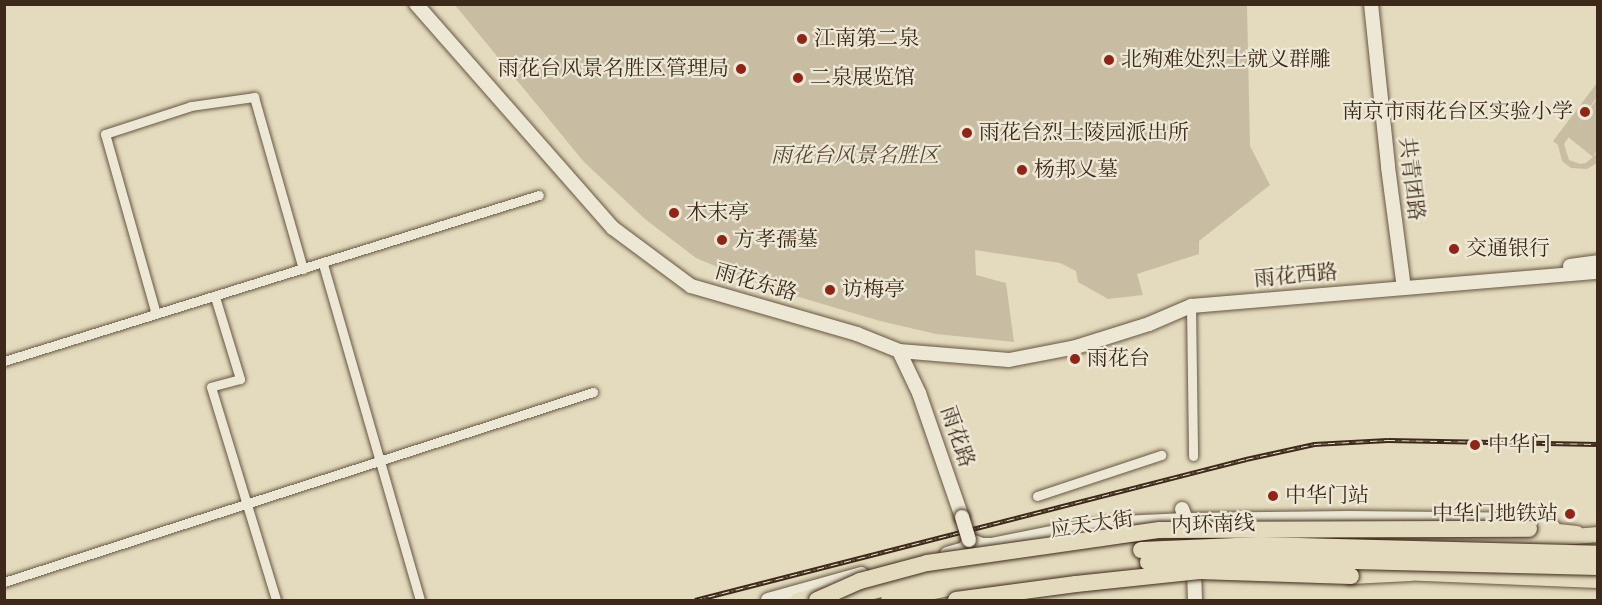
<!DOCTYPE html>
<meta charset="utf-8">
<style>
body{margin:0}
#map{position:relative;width:1602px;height:605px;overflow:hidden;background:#e4dbbe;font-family:"IM FELL Double Pica","Noto Serif SC",serif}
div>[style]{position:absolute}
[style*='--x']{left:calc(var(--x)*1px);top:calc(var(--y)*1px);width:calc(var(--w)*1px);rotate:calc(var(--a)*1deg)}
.green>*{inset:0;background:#c8bda2}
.roads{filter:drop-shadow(0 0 2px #675642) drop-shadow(0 0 2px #675642)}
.street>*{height:9px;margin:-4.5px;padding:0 4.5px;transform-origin:4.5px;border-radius:4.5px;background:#ede8d5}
.secondary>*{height:14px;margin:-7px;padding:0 7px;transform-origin:7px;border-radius:7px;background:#ede8d5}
.primary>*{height:15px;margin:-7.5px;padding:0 7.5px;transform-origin:7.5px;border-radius:7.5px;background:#e4dbbe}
.highway>*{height:16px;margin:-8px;padding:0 8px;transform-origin:8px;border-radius:8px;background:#e4dbbe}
.rail>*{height:4.5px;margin-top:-2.25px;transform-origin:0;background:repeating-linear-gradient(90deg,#ede8d5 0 7px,#3d2919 0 14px);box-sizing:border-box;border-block:2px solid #3d2919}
.bridges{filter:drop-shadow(0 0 2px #3d2919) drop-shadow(0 0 2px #3d2919)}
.secondary-bridge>*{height:14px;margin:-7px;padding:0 7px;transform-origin:7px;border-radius:7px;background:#ede8d5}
.highway-bridge>*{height:16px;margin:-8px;padding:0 8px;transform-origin:8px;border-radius:8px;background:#e4dbbe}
.dots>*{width:16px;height:16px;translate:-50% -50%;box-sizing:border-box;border:3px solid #ede8d5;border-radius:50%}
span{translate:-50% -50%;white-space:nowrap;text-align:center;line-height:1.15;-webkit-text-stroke:4.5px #ede8d5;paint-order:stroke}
.poi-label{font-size:21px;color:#3d2919}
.left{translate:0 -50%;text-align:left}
.right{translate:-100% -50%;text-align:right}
.park-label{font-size:21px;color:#594734;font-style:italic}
.street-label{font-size:21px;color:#3d2919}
.frame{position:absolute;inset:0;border:6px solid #3d2919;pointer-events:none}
</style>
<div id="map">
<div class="green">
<div style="clip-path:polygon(455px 5px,1247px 5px,1250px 146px,1270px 185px,1199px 241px,1199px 254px,1137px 274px,1143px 295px,1108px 299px,1078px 282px,1076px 271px,1060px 263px,975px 250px,976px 275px,1006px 283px,1014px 342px,936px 334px,880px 321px,765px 287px,696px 258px,645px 219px,584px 162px)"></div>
<div style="clip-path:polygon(1597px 83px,1597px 97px,1564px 144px,1569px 160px,1580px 164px,1586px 163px,1597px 153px,1597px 163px,1587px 169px,1571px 168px,1562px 161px,1558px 145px,1553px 141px)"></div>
<div style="clip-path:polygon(1597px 99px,1597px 150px,1593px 157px,1568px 137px)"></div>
</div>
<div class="roads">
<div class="street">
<div style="--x:323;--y:264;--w:350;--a:73.9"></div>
<div style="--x:215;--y:297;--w:86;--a:73"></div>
<div style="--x:240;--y:379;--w:30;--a:165"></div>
<div style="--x:211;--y:387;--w:223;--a:73"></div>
<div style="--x:1191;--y:306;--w:150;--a:89.2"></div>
<div style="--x:156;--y:314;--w:187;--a:-105.8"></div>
<div style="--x:105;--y:134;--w:90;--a:-18"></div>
<div style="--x:191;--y:106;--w:64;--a:-8.1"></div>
<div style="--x:254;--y:97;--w:179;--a:74.1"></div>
<div style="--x:4;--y:361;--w:560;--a:-17.24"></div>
<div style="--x:1037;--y:496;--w:131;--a:-18.3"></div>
<div style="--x:4;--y:582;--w:619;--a:-17.88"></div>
</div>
<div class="secondary">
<div style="--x:416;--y:4;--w:298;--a:48.7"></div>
<div style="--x:613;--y:228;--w:97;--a:36.6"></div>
<div style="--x:691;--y:286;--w:173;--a:16.1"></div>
<div style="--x:857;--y:334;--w:45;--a:22"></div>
<div style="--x:899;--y:351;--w:110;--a:4.7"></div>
<div style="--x:1009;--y:360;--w:68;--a:-11"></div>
<div style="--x:1076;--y:347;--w:77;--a:-17.5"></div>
<div style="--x:1149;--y:324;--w:46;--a:-23.2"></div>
<div style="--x:1191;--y:306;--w:408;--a:-4.8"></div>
<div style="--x:1371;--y:4;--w:164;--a:84"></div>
<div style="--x:1388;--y:167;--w:122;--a:82.5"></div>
<div style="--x:1570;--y:266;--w:28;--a:-8"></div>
<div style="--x:899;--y:351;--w:47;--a:64.5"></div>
<div style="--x:919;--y:393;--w:131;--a:70.9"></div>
<div style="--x:1182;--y:509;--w:30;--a:69"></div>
<div style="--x:1193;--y:537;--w:63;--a:88.2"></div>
<div style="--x:947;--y:554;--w:19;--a:-16"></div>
<div style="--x:965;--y:549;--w:10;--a:-66"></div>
<div style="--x:969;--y:540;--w:14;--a:21"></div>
<div style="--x:982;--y:545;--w:9;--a:0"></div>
<div style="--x:991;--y:545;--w:71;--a:-11.3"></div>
<div style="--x:1061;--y:531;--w:62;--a:-7.5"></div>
<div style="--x:1122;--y:523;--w:64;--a:-2.7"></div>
<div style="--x:1186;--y:520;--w:163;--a:-0.7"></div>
<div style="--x:1349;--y:518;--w:183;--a:0.6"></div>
<div style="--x:1532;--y:520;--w:22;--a:18"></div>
<div style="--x:768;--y:600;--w:97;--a:-15.6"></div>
</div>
<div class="primary">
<div style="--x:1295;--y:538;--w:235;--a:0.5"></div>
<div style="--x:1530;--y:540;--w:68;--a:-5"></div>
<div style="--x:1400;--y:572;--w:198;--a:2.3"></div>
<div style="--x:797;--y:600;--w:33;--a:-14"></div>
</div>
<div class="highway">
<div style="--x:1529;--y:529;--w:48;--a:5.9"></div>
<div style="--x:1351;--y:576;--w:59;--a:-2.9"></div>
<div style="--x:835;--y:600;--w:104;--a:-13.4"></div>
<div style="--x:936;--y:576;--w:141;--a:-8.1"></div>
<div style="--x:1076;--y:556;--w:65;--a:-5.3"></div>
<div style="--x:889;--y:600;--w:82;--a:-11.3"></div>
<div style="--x:969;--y:584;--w:180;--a:-7"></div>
</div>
</div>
<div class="rail">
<div style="--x:695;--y:600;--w:569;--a:-14.35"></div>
<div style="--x:1246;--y:459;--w:70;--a:-12.4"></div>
<div style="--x:1314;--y:444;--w:74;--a:-3.1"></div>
<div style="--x:1388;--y:440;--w:210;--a:1.1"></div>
</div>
<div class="bridges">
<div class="secondary-bridge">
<div style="--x:962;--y:517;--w:24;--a:73"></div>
</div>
<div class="highway-bridge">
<div style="--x:1141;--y:550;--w:119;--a:-2.4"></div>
<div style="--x:1260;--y:545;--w:338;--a:1.5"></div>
<div style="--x:1148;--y:562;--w:84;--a:-2.7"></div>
<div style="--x:1232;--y:558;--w:366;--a:1.4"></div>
<div style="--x:817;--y:600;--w:47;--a:-23.8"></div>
<div style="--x:860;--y:581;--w:69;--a:-15"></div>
<div style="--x:927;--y:563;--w:235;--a:-8.1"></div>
<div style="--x:1160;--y:530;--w:369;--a:-0.2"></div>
<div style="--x:956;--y:600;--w:121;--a:-7.6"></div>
<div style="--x:1076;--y:584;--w:124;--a:-6"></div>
<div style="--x:1199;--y:571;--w:152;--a:1.9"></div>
</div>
</div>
<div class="dots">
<div style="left:802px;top:39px;background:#8f2418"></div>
<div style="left:1109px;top:60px;background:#8f2418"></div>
<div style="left:741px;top:69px;background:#8f2418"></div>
<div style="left:798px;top:78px;background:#8f2418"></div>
<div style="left:1585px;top:112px;background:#8f2418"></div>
<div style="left:967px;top:133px;background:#8f2418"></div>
<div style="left:1022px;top:170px;background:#8f2418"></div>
<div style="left:674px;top:213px;background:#8f2418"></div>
<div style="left:722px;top:240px;background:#8f2418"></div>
<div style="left:1454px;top:249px;background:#8f2418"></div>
<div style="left:830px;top:290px;background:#8f2418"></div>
<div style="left:1075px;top:359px;background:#8f2418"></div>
<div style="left:1475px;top:445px;background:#8f2418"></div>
<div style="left:1273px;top:496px;background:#8f2418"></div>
<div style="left:1570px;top:514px;background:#8f2418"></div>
</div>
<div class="poi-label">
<span class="left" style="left:814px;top:39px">江南第二泉</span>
<span class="left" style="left:1121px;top:60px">北殉难处烈士就义群雕</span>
<span class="right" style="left:729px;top:69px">雨花台风景名胜区管理局</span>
<span class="left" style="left:810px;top:78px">二泉展览馆</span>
<span class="right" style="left:1573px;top:112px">南京市雨花台区实验小学</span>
<span class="left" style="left:979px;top:133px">雨花台烈士陵园派出所</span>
<span class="left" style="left:1034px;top:170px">杨邦乂墓</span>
<span class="left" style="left:686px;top:213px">木末亭</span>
<span class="left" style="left:734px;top:240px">方孝孺墓</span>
<span class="left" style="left:1466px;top:249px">交通银行</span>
<span class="left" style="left:842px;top:290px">访梅亭</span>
<span class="left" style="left:1087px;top:359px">雨花台</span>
<span class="left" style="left:1488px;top:445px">中华门</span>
<span class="left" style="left:1285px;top:496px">中华门站</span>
<span class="right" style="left:1558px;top:514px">中华门地铁站</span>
</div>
<div class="park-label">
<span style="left:855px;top:156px">雨花台风景名胜区</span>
</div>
<div class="street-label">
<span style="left:1411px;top:179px;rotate:83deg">共青团路</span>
<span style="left:1296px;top:276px;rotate:-5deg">雨花西路</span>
<span style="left:756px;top:283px;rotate:16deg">雨花东路</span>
<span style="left:957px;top:437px;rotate:71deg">雨花路</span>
<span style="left:1092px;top:525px;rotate:-8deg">应天大街</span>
<span style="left:1213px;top:525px;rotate:-2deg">内环南线</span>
</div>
<div class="frame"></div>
</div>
